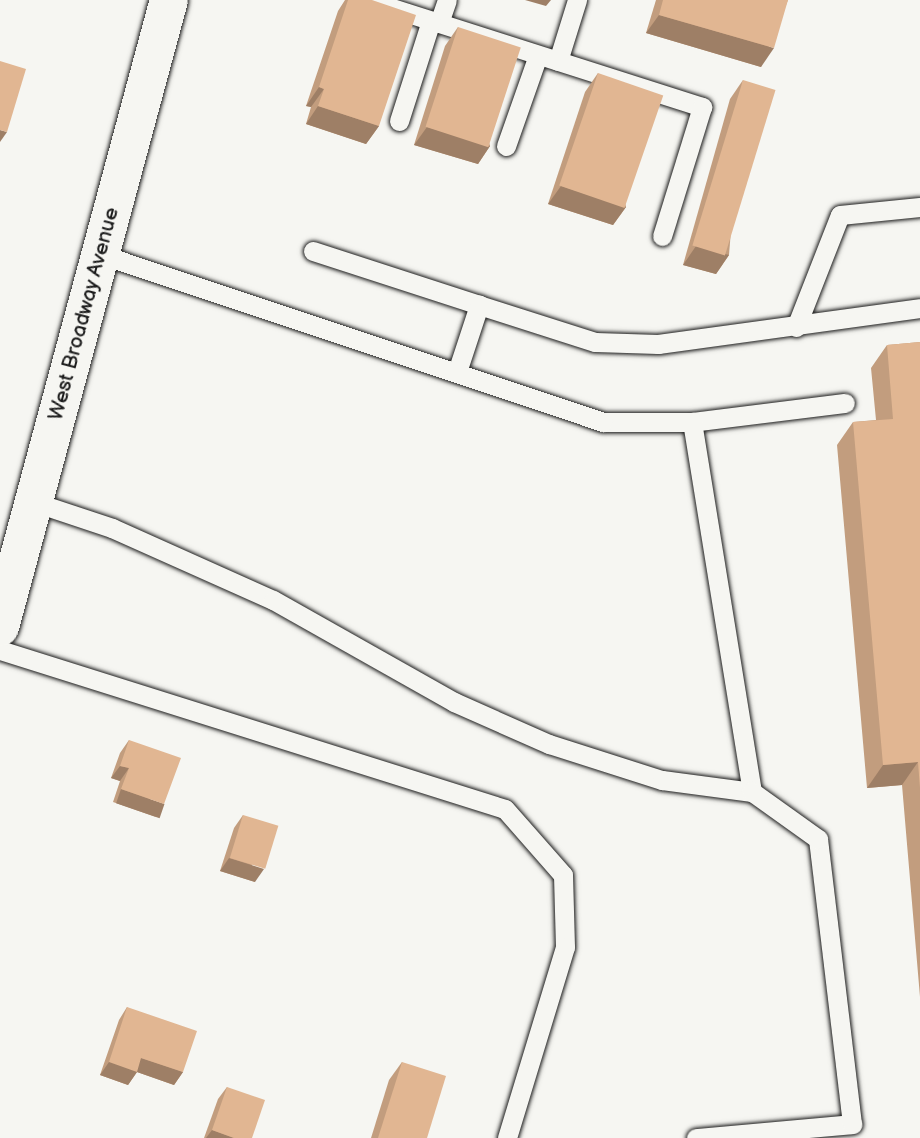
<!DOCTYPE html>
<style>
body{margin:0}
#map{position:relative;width:920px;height:1138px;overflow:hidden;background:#f6f6f2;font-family:"Balsamiq Sans",sans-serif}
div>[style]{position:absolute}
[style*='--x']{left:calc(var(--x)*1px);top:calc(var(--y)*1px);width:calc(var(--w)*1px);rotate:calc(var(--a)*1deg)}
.roads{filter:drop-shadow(0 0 2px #1c1c1c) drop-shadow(0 0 2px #1c1c1c)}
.service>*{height:19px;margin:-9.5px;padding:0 9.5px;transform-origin:9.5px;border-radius:9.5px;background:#f6f6f2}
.tertiary>*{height:38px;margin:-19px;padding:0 19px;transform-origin:19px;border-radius:19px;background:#f6f6f2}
.wall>*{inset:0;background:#c29d7e}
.shaded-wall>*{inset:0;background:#9e7f66;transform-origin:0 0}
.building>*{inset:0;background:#e1b692;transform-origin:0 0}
span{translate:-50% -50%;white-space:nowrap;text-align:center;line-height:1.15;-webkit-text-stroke:5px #f6f6f2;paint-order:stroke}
.street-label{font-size:21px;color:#1c1c1c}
</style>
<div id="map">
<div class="roads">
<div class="service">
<div style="--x:367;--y:0;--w:352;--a:17.7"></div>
<div style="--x:702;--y:107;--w:135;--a:107.2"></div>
<div style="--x:439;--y:23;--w:24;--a:-71"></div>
<div style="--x:558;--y:61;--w:64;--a:-72.7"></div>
<div style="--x:399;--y:121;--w:105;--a:-72.3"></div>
<div style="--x:506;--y:146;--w:96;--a:-70.6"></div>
<div style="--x:313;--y:251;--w:175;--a:18"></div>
<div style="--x:796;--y:327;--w:120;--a:-68.6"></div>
<div style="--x:840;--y:215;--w:80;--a:-5.7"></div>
<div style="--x:457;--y:372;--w:71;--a:-71.8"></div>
<div style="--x:479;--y:305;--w:122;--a:17.7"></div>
<div style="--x:595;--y:342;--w:63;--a:1.8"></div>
<div style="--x:658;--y:344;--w:264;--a:-7.8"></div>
<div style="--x:692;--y:422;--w:154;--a:-7.1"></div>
<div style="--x:34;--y:502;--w:82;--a:18.4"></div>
<div style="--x:112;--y:528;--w:176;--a:24.1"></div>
<div style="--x:273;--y:600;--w:208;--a:29.4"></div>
<div style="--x:454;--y:702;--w:104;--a:23.9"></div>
<div style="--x:549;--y:744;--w:119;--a:17.7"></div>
<div style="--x:662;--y:780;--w:91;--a:7.6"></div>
<div style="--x:752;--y:792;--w:375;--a:-99.2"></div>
<div style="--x:692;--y:422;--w:89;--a:180"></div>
<div style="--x:603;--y:422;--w:530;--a:-161.53"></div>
<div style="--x:0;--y:650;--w:529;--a:17.48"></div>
<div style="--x:505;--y:809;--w:88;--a:48.7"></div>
<div style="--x:563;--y:875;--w:72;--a:88.4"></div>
<div style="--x:565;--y:947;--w:200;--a:106.9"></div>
<div style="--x:696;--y:1138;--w:157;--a:-5.1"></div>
<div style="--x:852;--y:1124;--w:287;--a:-96.8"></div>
<div style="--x:818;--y:839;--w:82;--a:-144.4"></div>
</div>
<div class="tertiary">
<div style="--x:0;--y:627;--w:649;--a:-74.92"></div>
</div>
</div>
<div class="wall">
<div style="clip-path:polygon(345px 0,372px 0,379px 126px,366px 144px,306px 124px,311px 107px,306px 106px,338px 11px)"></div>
<div style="clip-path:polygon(656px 0,788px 0,761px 67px,646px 33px)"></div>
<div style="clip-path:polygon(458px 27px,490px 146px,478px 164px,414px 145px,445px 46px)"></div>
<div style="clip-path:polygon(598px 73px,626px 207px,613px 225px,548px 204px,585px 92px)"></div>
<div style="clip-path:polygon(743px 80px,729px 255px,716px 274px,683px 265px,730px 99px)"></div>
<div style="clip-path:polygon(920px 342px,920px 997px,902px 785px,867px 788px,837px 445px,853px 422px,876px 420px,871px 368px,887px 345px)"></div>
<div style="clip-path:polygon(129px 740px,156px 817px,113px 802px,120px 781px,111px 778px,120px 753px)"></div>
<div style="clip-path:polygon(243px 815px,255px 882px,220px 871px,234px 828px)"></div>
<div style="clip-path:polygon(127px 1007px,183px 1072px,174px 1085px,137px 1072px,128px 1085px,100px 1075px,119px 1020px)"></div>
<div style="clip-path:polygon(402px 1062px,427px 1138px,371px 1138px,389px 1080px)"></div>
<div style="clip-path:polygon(227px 1087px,252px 1138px,204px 1138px,218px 1099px)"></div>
</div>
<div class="shaded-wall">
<div style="clip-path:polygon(525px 0,551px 0,546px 6px)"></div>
<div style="clip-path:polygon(659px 15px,774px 48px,761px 67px,646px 33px)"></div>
<div style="clip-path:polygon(319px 87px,324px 89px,311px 107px,306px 106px)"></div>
<div style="clip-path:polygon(318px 106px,379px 126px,366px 144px,306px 124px)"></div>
<div style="clip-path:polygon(427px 127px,490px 146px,478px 164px,414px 145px)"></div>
<div style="clip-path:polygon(0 130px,7px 132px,0 142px)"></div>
<div style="clip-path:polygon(561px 186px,626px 207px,613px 225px,548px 204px)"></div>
<div style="clip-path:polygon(696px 246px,729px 255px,716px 274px,683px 265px)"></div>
<div style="clip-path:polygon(918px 762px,902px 785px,867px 788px,883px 765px)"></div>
<div style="clip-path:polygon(120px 766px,129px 768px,120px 781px,111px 778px)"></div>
<div style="left:121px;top:789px;width:46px;height:15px;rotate:19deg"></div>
<div style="clip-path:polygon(229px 858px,264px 869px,255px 882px,220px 871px)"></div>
<div style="clip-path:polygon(141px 1058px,183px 1072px,174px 1085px,137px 1072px,128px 1085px,100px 1075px,109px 1062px)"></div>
<div style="clip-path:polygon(212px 1130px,234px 1138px,206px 1138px)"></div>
</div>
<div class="building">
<div style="clip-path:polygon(348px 0,372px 0,416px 15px,379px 126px,318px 106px,324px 89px,319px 87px)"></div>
<div style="clip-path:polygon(663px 0,788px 0,774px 48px,659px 15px)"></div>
<div style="left:458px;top:27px;width:66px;height:105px;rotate:18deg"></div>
<div style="clip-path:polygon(0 61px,26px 69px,7px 132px,0 130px)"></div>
<div style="left:598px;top:73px;width:69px;height:119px;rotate:19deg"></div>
<div style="left:743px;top:80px;width:34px;height:173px;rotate:17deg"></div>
<div style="clip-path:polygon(920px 342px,920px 788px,918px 762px,883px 765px,853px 422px,893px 419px,887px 345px)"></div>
<div style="clip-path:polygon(129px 740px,181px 758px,164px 804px,121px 789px,129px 768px,120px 766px)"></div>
<div style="left:243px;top:815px;width:37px;height:45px;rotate:17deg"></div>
<div style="clip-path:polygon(127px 1007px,197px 1031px,183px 1072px,141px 1058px,137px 1072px,109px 1062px)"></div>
<div style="clip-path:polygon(402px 1062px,446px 1076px,427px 1138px,378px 1138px)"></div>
<div style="clip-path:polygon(227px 1087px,265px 1100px,252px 1138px,234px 1138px,212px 1130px)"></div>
</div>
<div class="street-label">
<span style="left:84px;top:314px;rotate:-75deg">West Broadway Avenue</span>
</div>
</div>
